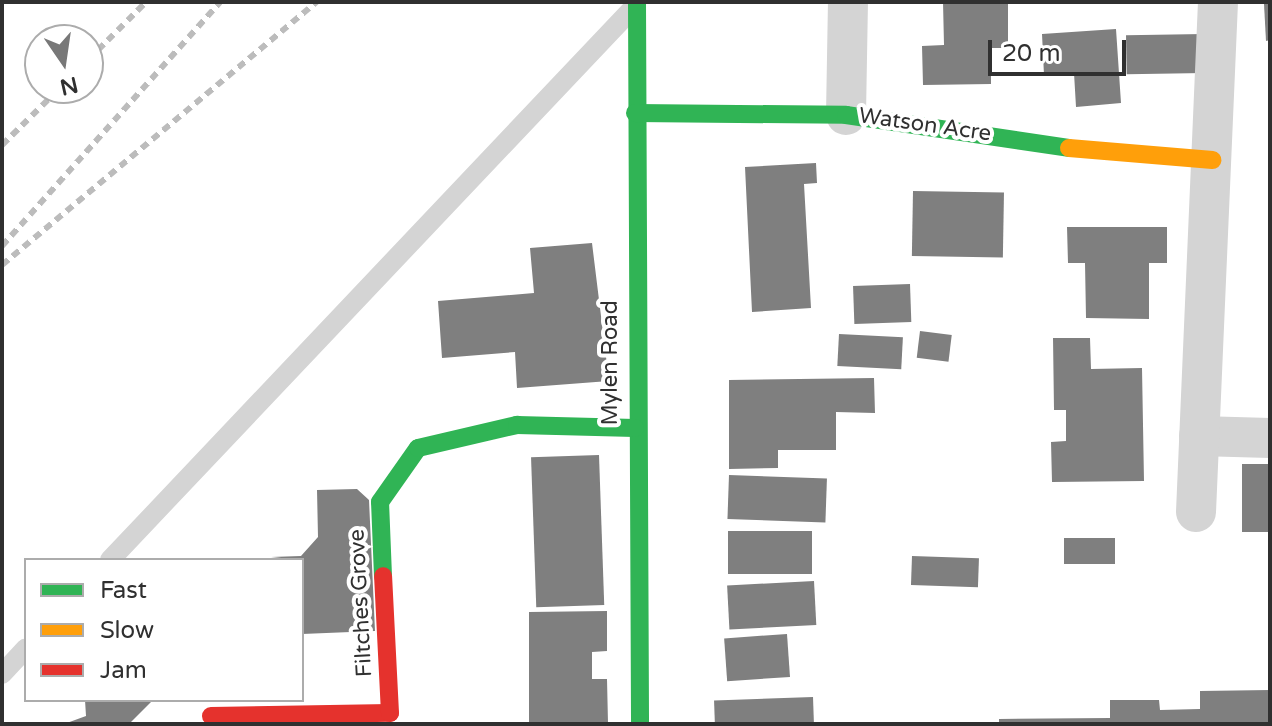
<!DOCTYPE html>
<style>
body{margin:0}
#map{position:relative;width:1272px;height:726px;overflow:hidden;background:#fff;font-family:"Varela Round",sans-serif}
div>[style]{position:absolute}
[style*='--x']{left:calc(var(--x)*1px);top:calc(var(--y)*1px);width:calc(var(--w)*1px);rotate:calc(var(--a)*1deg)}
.building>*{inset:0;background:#7f7f7f;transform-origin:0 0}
.lane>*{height:20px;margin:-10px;padding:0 10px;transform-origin:10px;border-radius:10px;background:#d4d4d4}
.street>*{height:40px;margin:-20px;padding:0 20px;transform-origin:20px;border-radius:20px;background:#d4d4d4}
.fast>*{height:18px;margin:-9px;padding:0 9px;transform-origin:9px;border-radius:9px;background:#30b455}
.slow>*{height:18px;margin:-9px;padding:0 9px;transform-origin:9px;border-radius:9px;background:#ff9f0a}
.jam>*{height:18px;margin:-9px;padding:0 9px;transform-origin:9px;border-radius:9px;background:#e5322d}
.rail>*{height:6px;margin-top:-3px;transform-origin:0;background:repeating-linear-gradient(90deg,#bcbcbc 0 8px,transparent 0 14px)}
span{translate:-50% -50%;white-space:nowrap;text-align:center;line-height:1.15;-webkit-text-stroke:8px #fff;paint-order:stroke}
.street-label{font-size:22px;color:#303030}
.frame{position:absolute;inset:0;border:4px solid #303030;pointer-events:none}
.legend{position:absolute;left:24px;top:558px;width:280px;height:144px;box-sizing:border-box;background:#fff;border:2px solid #acacac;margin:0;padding:10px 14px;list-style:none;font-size:24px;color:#303030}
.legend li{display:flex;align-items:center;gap:16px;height:40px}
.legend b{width:40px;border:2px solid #acacac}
.north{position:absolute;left:24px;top:24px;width:80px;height:80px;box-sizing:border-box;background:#fff;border:2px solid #acacac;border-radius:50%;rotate:167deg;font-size:22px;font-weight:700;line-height:32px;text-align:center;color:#303030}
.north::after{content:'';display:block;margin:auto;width:28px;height:36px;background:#787878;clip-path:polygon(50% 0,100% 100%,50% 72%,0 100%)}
.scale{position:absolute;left:988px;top:40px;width:138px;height:36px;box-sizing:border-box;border:4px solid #303030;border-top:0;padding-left:10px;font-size:24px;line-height:28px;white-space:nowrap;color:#303030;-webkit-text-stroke:6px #fff;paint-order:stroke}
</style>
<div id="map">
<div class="building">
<div style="clip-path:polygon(943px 2px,1008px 2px,1008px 48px,991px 48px,991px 84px,923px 85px,922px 46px,944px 45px)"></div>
<div style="clip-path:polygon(1264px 4px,1270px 4px,1270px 40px,1266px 41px)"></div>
<div style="clip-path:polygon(1116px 29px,1121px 103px,1076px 107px,1074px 73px,1044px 75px,1042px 34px)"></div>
<div style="left:1204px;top:34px;width:39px;height:78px;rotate:89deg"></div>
<div style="clip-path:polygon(816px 163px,817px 183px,804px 184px,811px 308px,752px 312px,745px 167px)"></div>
<div style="left:913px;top:191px;width:91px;height:65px;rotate:1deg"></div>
<div style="clip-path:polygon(1067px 227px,1167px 227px,1167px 263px,1149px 263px,1149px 319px,1086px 318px,1085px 263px,1068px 263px)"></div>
<div style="clip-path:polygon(592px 243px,609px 381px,517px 388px,515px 352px,442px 358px,438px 301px,534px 293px,530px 248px)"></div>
<div style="left:910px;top:284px;width:38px;height:57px;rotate:88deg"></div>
<div style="left:920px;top:331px;width:32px;height:27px;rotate:7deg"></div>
<div style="left:839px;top:334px;width:64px;height:32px;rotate:3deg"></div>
<div style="clip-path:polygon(1053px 338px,1090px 338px,1091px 369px,1142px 368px,1144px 481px,1052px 482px,1051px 442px,1066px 441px,1066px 410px,1054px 410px)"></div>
<div style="clip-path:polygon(874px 378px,875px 413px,836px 412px,836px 450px,778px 450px,778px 468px,729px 469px,729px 380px)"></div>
<div style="left:599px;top:455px;width:150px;height:68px;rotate:88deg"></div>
<div style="left:1270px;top:464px;width:68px;height:28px;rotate:90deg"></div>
<div style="left:729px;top:475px;width:98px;height:44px;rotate:2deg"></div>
<div style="clip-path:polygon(357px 489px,369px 500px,375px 631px,302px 634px,302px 560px,271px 557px,301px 556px,318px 537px,317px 490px)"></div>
<div style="left:728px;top:531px;width:84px;height:43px"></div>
<div style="left:1115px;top:538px;width:26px;height:51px;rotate:90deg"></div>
<div style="left:912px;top:556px;width:67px;height:29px;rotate:2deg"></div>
<div style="left:814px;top:581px;width:44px;height:87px;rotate:87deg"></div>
<div style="clip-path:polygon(607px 611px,607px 651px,592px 652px,592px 679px,607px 679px,608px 723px,529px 724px,529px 612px)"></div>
<div style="left:787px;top:634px;width:43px;height:63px;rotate:86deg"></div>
<div style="clip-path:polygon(1270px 690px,1270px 724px,999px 724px,999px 719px,1110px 718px,1110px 700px,1159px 700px,1160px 710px,1200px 709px,1200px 691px)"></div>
<div style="left:813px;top:697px;width:27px;height:99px;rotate:88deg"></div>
<div style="clip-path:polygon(85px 700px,153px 700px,129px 724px,64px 724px,86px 716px)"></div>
</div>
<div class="lane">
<div style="--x:110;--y:560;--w:760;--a:-46.55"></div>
<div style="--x:2;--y:674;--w:35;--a:-47"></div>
</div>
<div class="street">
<div style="--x:846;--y:115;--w:113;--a:-89"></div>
<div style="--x:1199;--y:436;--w:71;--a:1.6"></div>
<div style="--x:1196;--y:512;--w:510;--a:-87.53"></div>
</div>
<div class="fast">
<div style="--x:637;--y:2;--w:722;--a:89.76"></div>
<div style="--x:635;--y:113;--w:211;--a:0.5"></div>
<div style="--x:846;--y:115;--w:225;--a:8.4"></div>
<div style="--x:383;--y:576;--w:74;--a:-92.3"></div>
<div style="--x:380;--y:502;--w:66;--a:-54.9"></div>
<div style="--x:418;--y:448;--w:102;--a:-13.1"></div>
<div style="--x:517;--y:425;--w:118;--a:1.5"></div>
</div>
<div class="slow">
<div style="--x:1069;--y:148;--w:144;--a:4.8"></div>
</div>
<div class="jam">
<div style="--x:211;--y:716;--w:179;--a:-1"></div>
<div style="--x:390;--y:713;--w:137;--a:-92.9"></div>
</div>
<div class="rail">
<div style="--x:88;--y:60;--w:82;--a:-45"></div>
<div style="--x:2;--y:145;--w:81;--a:-44.5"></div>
<div style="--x:2;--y:246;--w:327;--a:-48.2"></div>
<div style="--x:2;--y:265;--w:410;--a:-39.9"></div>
</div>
<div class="street-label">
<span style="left:925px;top:125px;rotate:8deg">Watson Acre</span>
<span style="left:611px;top:363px;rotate:-90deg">Mylen Road</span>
<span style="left:361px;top:603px;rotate:-93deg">Filtches Grove</span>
</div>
<div class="frame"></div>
<ul class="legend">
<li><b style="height:10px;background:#30b455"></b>Fast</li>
<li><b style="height:10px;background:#ff9f0a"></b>Slow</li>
<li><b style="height:10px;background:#e5322d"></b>Jam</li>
</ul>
<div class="north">N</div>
<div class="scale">20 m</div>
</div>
